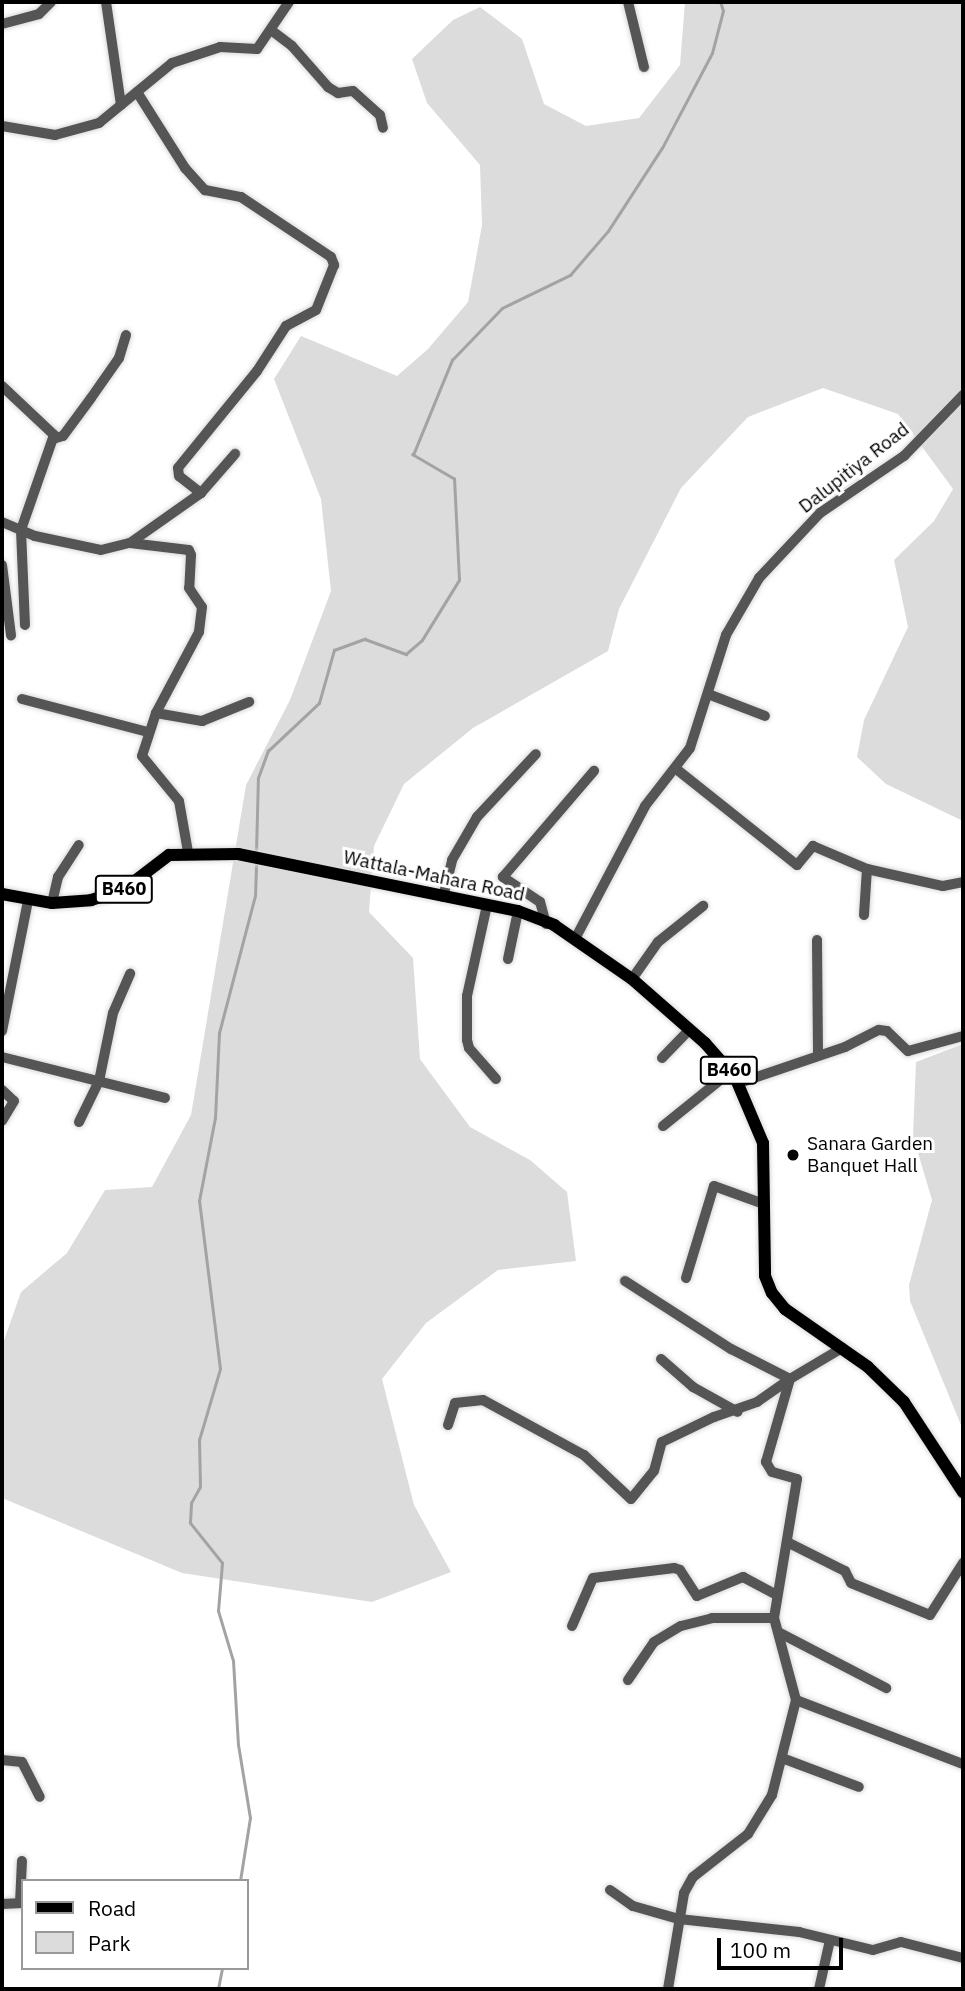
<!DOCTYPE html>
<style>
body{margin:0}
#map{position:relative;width:965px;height:1991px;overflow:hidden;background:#fff;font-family:"IBM Plex Sans",sans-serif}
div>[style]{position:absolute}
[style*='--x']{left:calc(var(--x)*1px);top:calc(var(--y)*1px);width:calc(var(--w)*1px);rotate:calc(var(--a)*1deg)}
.green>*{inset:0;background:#dcdcdc}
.stream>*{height:2.5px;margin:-1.25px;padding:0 1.25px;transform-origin:1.25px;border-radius:1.25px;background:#a3a3a3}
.roads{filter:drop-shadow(0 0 2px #dbdbdb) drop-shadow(0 0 2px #dbdbdb)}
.minor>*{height:10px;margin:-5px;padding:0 5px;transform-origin:5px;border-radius:5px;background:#555}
.major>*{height:12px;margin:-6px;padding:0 6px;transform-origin:6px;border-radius:6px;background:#000}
.dots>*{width:19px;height:19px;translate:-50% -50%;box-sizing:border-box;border:4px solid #fff;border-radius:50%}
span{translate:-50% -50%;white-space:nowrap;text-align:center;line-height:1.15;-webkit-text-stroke:6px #fff;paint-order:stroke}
.shield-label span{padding:2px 5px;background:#fff;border:2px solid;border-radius:5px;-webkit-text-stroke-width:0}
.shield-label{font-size:18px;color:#000;font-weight:700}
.street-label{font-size:19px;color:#000}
.poi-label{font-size:19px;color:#000}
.left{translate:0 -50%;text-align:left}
.frame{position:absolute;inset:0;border:4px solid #000;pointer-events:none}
.legend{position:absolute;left:21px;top:1879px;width:228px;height:91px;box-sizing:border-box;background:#fff;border:2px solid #999;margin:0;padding:9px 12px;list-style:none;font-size:21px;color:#000}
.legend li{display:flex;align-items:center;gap:14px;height:35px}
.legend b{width:35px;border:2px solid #999}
.scale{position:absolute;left:717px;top:1938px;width:126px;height:32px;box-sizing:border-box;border:4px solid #000;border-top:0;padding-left:9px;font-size:21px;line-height:24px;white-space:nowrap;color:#000;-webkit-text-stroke:5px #fff;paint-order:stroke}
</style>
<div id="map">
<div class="green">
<div style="clip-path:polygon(685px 2px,963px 2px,963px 821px,886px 784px,857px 757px,864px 720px,908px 627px,894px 560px,934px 521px,953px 489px,898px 414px,823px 388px,748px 417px,681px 488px,619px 609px,608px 651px,473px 728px,404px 784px,374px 846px,369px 912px,413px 958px,420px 1059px,470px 1127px,530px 1160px,567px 1192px,576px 1261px,498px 1270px,426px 1323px,382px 1379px,414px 1505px,451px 1572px,372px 1602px,182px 1573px,2px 1498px,2px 1346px,21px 1292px,67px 1253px,105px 1190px,152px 1187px,191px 1115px,246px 785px,290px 700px,331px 591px,321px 499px,274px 379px,301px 336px,397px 376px,428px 349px,468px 302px,482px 225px,480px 165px,427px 103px,412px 59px,453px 20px,480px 7px,522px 39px,544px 104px,586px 126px,639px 118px,680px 65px)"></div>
<div style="clip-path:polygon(963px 1044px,963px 1430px,910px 1301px,909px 1285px,932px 1200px,913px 1136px,916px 1062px)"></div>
</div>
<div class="stream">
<div style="--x:256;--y:852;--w:74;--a:-88.5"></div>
<div style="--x:258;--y:778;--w:29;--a:-70"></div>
<div style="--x:268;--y:751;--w:70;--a:-43.3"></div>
<div style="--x:319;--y:703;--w:55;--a:-74.2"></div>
<div style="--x:334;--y:650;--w:33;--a:-20"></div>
<div style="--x:365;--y:639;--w:44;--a:20.1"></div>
<div style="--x:406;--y:654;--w:21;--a:-41"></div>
<div style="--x:422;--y:640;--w:70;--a:-58.3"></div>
<div style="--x:459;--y:580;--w:101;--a:-92.8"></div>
<div style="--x:454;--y:479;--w:48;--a:-149.7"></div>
<div style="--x:413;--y:455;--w:103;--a:-67.7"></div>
<div style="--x:452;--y:360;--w:72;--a:-46.1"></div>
<div style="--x:502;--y:308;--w:76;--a:-25.9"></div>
<div style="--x:570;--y:275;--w:58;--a:-49.2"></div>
<div style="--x:608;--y:231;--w:99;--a:-57"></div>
<div style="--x:662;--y:148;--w:107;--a:-62.2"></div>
<div style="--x:712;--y:53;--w:43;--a:-75.3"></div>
<div style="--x:723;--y:11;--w:9;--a:-108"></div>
<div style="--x:240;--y:1881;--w:64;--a:-81"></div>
<div style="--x:250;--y:1818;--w:74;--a:-99.3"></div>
<div style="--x:238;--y:1745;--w:84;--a:-93.4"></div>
<div style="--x:233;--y:1661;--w:52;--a:-106.7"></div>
<div style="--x:218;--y:1611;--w:48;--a:-85.2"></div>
<div style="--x:222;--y:1563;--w:51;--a:-128.7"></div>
<div style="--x:190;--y:1523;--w:20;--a:-87"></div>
<div style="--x:191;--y:1503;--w:18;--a:-61"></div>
<div style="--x:200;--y:1487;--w:47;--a:-91.2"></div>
<div style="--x:199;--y:1440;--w:74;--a:-73.5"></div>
<div style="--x:220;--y:1369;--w:169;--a:-97.1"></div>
<div style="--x:199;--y:1201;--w:85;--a:-79.1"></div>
<div style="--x:215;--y:1118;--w:85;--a:-87.3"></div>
<div style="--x:219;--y:1033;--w:142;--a:-75.3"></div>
<div style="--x:255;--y:896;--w:34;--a:-88"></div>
<div style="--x:218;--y:1989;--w:21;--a:-79"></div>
</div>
<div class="roads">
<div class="minor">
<div style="--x:106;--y:2;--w:104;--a:81.7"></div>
<div style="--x:628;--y:2;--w:67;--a:76.2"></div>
<div style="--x:2;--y:24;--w:38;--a:-15"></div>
<div style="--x:39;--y:14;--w:17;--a:-45"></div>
<div style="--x:271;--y:30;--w:26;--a:37"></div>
<div style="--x:292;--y:46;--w:55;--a:48.7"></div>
<div style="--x:328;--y:87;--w:12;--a:31"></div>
<div style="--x:338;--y:93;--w:15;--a:-8"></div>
<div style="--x:353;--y:91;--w:36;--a:42"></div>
<div style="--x:380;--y:115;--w:13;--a:77"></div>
<div style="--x:137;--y:92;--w:90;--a:57.7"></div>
<div style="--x:185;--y:168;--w:30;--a:48"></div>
<div style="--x:205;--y:190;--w:37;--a:11"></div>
<div style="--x:241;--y:197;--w:108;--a:33.7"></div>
<div style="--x:331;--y:257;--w:9;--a:69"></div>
<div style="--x:334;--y:265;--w:48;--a:111.8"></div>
<div style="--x:316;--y:310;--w:34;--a:152"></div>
<div style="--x:286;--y:326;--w:54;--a:122.8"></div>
<div style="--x:257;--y:371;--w:125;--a:129.2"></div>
<div style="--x:178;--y:468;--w:8;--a:83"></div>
<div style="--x:179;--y:476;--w:28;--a:38"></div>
<div style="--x:2;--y:126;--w:54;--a:9.6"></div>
<div style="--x:55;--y:135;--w:46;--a:-15.3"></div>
<div style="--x:99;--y:123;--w:94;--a:-39.4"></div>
<div style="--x:172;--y:63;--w:51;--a:-18.4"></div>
<div style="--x:220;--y:47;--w:37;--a:3"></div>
<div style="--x:257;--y:49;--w:57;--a:-55.8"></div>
<div style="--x:2;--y:386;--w:71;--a:43.3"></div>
<div style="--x:54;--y:435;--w:101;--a:109.2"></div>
<div style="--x:21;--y:530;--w:95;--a:87.6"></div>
<div style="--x:53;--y:439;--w:10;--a:-17"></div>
<div style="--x:63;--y:436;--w:47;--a:-53.6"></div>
<div style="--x:91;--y:398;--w:49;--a:-55"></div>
<div style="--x:119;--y:358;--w:24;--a:-73"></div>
<div style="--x:2;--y:522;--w:36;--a:23"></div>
<div style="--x:35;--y:536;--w:67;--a:12"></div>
<div style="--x:101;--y:550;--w:30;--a:-14"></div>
<div style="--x:130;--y:543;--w:59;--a:6.8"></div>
<div style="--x:189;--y:550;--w:5;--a:68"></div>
<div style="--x:191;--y:555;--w:33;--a:93"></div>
<div style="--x:189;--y:588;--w:23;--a:56"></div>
<div style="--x:202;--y:607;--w:25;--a:97"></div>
<div style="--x:199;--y:632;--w:92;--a:118"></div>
<div style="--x:156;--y:713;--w:45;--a:108"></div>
<div style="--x:142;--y:756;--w:58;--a:50.6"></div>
<div style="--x:179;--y:801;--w:52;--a:80"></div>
<div style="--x:130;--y:543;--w:87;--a:-35.2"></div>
<div style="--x:201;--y:493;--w:52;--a:-48.9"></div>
<div style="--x:2;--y:565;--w:71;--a:82.7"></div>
<div style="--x:708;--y:694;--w:61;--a:21.1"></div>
<div style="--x:22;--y:699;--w:130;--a:14.7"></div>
<div style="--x:156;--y:713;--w:47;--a:9.9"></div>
<div style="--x:202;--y:721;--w:51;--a:-22"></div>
<div style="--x:675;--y:768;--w:156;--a:38.5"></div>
<div style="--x:797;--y:865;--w:25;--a:-50"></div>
<div style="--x:813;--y:846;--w:59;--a:23.1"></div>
<div style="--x:443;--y:897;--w:38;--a:-76"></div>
<div style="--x:452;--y:860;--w:50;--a:-59.8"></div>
<div style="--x:477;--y:817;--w:86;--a:-46.9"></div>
<div style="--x:52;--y:903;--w:27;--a:-77"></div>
<div style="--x:58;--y:877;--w:38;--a:-57"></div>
<div style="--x:487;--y:905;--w:93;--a:102.4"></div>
<div style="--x:467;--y:996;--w:44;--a:90"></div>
<div style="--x:467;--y:1040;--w:8;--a:76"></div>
<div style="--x:469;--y:1048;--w:41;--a:48.9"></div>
<div style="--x:864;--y:915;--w:46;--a:-86.3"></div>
<div style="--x:867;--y:869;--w:78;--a:12.6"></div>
<div style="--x:943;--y:886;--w:20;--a:-11"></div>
<div style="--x:546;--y:924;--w:23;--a:-105"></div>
<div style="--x:540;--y:902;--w:45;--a:-146"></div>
<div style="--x:503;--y:877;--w:140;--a:-49.4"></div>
<div style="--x:575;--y:939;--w:150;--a:-62.2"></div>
<div style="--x:645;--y:806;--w:73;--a:-52.2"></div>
<div style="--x:690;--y:748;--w:119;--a:-72.3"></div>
<div style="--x:726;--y:635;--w:66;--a:-59.9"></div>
<div style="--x:759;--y:578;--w:89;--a:-46.8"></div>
<div style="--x:820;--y:513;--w:102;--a:-34.2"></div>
<div style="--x:904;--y:456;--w:85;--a:-46"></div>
<div style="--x:817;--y:940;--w:115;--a:89.5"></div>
<div style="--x:508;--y:959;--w:49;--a:-78.2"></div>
<div style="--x:632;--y:979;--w:45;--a:-54.9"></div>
<div style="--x:658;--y:942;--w:58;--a:-38.7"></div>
<div style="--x:2;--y:1031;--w:133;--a:-78.7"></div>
<div style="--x:2;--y:1057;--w:168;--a:14.1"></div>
<div style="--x:662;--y:1058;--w:39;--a:-46"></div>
<div style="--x:739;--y:1083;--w:112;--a:-18.8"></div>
<div style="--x:845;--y:1047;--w:38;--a:-27"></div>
<div style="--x:879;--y:1030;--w:8;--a:7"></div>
<div style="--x:887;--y:1031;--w:29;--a:44"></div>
<div style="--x:908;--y:1051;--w:57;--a:-15.3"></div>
<div style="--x:2;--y:1090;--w:16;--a:43"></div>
<div style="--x:14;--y:1101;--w:23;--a:121"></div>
<div style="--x:79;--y:1122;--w:46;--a:-64"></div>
<div style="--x:99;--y:1081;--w:69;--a:-78.4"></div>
<div style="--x:113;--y:1013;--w:43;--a:-66.4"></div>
<div style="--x:663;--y:1126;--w:86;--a:-38.9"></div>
<div style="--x:686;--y:1278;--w:96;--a:-73.1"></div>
<div style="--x:714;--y:1186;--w:53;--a:19.8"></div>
<div style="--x:661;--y:1359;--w:43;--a:41.2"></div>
<div style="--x:693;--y:1387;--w:51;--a:29.1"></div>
<div style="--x:448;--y:1425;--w:23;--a:-72"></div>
<div style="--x:455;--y:1403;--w:28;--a:-6"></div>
<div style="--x:483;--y:1400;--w:115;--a:28.6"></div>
<div style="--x:584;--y:1455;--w:64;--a:43.1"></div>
<div style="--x:631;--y:1499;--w:36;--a:-51"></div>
<div style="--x:654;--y:1471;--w:30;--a:-75"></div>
<div style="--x:662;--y:1442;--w:58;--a:-25.7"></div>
<div style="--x:714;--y:1417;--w:46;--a:-19.2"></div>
<div style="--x:757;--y:1402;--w:40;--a:-34.9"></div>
<div style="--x:790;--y:1379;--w:66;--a:-153"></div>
<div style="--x:731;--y:1349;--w:126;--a:-147.3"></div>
<div style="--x:789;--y:1543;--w:63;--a:26.6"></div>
<div style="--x:845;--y:1571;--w:13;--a:63"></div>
<div style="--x:851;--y:1583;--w:85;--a:22.1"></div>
<div style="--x:930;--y:1615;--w:62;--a:-57.6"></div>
<div style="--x:572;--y:1626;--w:52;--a:-66.4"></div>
<div style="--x:593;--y:1578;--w:82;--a:-7"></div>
<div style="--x:674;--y:1568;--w:6;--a:18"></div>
<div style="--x:680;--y:1570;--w:31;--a:57"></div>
<div style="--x:697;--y:1596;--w:50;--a:-22.4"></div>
<div style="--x:743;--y:1577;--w:38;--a:28"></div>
<div style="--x:778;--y:1632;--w:122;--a:27.4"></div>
<div style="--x:628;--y:1680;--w:46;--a:-55.6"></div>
<div style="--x:654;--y:1642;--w:31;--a:-31"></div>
<div style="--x:681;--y:1626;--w:32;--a:-14"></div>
<div style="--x:712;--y:1618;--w:62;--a:0"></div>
<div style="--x:796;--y:1700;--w:179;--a:21"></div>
<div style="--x:782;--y:1758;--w:82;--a:20.6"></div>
<div style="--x:2;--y:1760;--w:20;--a:6"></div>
<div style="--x:22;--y:1762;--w:39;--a:63"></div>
<div style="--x:610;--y:1890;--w:28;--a:35"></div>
<div style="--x:633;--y:1906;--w:48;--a:15.8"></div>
<div style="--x:679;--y:1919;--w:121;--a:6.2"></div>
<div style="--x:799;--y:1932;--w:76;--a:13.7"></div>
<div style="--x:873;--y:1950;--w:29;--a:-16"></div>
<div style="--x:901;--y:1942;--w:64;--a:14.5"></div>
<div style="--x:20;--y:1903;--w:42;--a:-87.3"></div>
<div style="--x:2;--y:1904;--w:21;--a:-3"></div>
<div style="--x:668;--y:1989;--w:97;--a:-80.5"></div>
<div style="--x:684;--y:1893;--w:18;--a:-61"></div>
<div style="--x:693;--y:1877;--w:70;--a:-38"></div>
<div style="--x:748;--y:1834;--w:46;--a:-58.4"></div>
<div style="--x:772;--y:1795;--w:98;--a:-75.8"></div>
<div style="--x:796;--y:1700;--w:85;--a:-105"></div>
<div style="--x:774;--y:1618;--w:141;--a:-80.6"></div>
<div style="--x:797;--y:1479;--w:26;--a:-164"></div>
<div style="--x:772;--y:1472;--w:12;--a:-121"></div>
<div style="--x:766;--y:1462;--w:86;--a:-73.9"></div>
<div style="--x:790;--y:1379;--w:61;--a:-30.8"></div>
<div style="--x:819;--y:1989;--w:50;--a:-77.3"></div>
</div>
<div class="major">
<div style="--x:2;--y:894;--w:51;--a:10.2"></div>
<div style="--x:52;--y:903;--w:39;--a:-4"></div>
<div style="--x:91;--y:900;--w:34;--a:-17"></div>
<div style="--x:123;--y:890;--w:58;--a:-37.3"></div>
<div style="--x:169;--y:855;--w:69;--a:-0.8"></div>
<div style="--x:238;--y:854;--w:286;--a:11.5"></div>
<div style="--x:518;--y:911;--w:39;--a:21"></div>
<div style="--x:554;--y:925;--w:95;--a:34.7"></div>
<div style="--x:632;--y:979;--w:97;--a:41.2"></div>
<div style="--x:705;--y:1043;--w:45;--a:48.6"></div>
<div style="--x:735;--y:1077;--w:72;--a:67"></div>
<div style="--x:763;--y:1143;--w:133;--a:89.1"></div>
<div style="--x:765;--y:1276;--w:18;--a:68"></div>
<div style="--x:772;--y:1293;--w:21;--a:51"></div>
<div style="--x:785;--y:1309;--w:101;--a:34.9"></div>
<div style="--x:868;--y:1367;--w:50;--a:44.2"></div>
<div style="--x:904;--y:1402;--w:108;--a:56.8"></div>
</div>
</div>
<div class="dots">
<div style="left:793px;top:1155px;background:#000"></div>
</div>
<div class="shield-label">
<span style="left:124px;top:889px">B460</span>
<span style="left:729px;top:1070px">B460</span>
</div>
<div class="street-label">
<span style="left:854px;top:468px;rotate:-38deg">Dalupitiya Road</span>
<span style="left:434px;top:876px;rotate:12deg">Wattala-Mahara Road</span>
</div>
<div class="poi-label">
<span class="left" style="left:807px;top:1155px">Sanara Garden<br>Banquet Hall</span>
</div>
<div class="frame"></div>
<ul class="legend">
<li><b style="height:9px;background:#000"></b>Road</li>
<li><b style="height:19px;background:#dcdcdc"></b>Park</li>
</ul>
<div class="scale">100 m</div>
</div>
